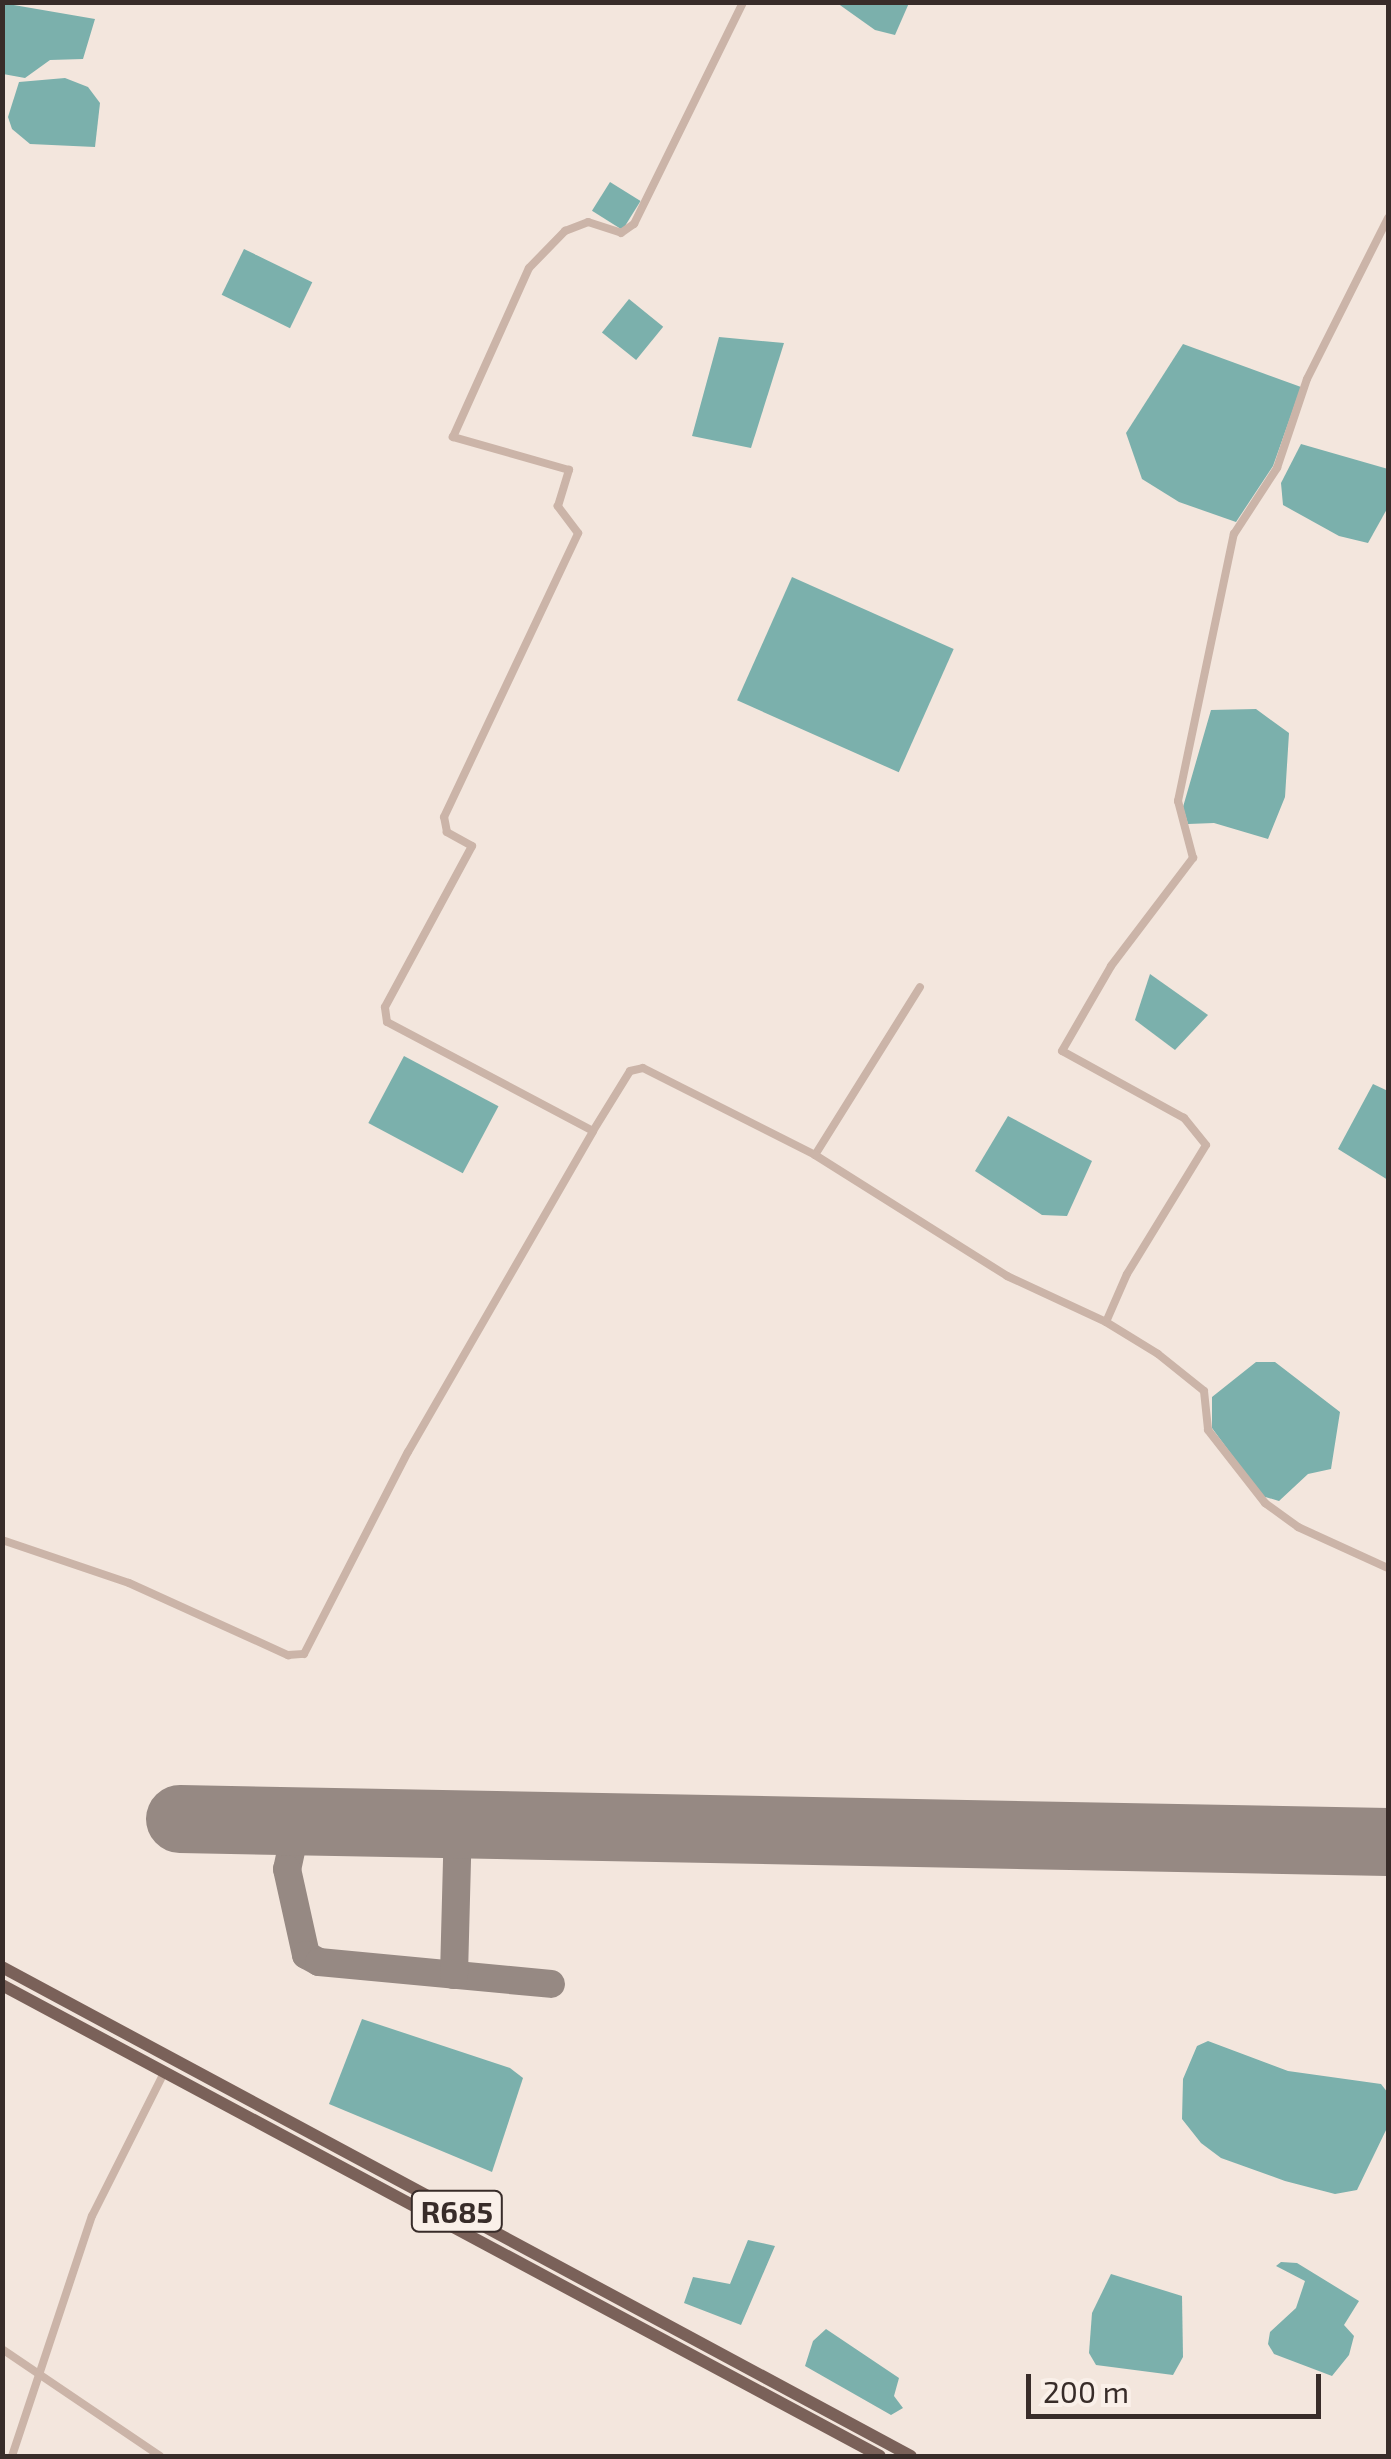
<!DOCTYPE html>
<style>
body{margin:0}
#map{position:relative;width:1391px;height:2459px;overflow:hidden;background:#f3e6dd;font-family:"Exo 2",sans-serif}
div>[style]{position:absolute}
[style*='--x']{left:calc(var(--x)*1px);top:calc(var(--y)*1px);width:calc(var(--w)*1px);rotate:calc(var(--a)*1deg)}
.water>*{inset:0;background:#7bb0ac;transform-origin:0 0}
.taxiway>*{height:28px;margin:-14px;padding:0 14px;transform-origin:14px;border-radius:14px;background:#968983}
.runway>*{height:68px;margin:-34px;padding:0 34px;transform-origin:34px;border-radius:34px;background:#968983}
.street>*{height:8px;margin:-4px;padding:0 4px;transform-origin:4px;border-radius:4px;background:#cbb4a8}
.primary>*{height:12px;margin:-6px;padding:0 6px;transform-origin:6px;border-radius:6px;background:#7a6159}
span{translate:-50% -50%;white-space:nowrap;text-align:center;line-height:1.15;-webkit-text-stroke:8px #faf0e9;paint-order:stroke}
.shield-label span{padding:2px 8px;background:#faf0e9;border:2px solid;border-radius:8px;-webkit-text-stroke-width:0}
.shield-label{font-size:30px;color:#382c29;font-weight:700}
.frame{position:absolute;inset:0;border:5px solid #382c29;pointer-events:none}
.scale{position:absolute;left:1026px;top:2374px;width:295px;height:45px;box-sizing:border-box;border:5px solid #382c29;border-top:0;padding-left:12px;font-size:30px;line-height:35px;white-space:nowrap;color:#382c29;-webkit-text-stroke:8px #faf0e9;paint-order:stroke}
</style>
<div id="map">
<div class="water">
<div style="clip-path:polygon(2px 3px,95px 19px,83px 59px,50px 60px,25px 78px,3px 74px)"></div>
<div style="clip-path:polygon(837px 3px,909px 3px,895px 35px,875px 30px)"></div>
<div style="clip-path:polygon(65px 78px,88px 87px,100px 103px,95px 147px,30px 144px,12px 129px,8px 117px,19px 82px)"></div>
<div style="left:610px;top:182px;width:36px;height:34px;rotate:32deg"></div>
<div style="left:244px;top:249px;width:76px;height:51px;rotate:26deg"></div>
<div style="left:629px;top:299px;width:44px;height:43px;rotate:39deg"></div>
<div style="clip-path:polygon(719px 337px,784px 343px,751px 448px,692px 436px)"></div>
<div style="clip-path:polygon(1183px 344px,1301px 387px,1273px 466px,1236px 522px,1179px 502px,1142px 479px,1126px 433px)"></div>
<div style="clip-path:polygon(1301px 444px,1388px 469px,1387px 509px,1368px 543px,1339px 536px,1283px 505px,1281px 483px)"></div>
<div style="left:792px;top:577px;width:177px;height:135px;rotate:24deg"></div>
<div style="clip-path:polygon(1256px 709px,1289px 733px,1285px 797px,1268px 839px,1214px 823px,1188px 824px,1183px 807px,1211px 710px)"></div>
<div style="clip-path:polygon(1150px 974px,1208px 1015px,1175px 1050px,1135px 1020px)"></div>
<div style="left:404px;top:1056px;width:107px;height:76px;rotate:28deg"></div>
<div style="clip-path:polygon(1373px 1084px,1388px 1091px,1388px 1180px,1338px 1149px)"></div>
<div style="clip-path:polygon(1008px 1116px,1092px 1161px,1067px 1216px,1042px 1215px,975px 1171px)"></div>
<div style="clip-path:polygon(1256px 1362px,1275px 1362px,1340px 1412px,1331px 1469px,1308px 1474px,1279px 1501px,1262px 1496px,1212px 1428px,1212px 1397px)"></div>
<div style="clip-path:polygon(362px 2019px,510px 2068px,523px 2078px,492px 2172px,329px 2104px)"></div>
<div style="clip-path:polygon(1208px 2041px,1288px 2071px,1381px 2084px,1388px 2093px,1388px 2126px,1357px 2190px,1335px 2194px,1285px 2181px,1221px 2158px,1201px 2143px,1182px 2119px,1183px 2079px,1197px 2046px)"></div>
<div style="clip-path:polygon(748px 2240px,775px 2246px,741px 2325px,684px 2303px,693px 2277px,730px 2284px)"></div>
<div style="clip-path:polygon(1281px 2262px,1297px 2263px,1359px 2301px,1344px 2325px,1354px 2336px,1349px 2355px,1332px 2376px,1274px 2354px,1268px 2344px,1270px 2332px,1296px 2308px,1305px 2281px,1276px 2266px)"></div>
<div style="clip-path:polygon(1111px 2274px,1182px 2296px,1183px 2357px,1173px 2375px,1096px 2365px,1089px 2353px,1092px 2313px)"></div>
<div style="clip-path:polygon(826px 2329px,899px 2378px,894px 2396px,903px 2408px,891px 2415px,805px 2366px,813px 2341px)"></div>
</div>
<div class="taxiway">
<div style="--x:307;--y:1821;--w:21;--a:129"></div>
<div style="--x:294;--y:1837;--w:33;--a:102"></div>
<div style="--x:287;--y:1869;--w:88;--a:77.5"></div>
<div style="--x:306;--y:1955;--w:15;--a:28"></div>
<div style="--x:319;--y:1962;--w:233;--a:5.4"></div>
<div style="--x:454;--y:1975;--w:150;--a:-88.5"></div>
</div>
<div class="runway">
<div style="--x:180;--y:1819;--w:1208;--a:1.09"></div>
</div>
<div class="street">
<div style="--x:593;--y:1131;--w:233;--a:-152.1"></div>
<div style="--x:387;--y:1022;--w:15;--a:-98"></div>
<div style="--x:385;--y:1007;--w:183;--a:-61.6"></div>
<div style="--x:472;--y:846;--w:29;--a:-151"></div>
<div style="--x:447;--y:832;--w:15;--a:-101"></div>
<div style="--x:444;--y:817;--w:314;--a:-64.7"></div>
<div style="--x:578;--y:533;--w:34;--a:-127"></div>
<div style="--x:558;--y:506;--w:38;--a:-73"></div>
<div style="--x:569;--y:470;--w:121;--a:-164.1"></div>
<div style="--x:453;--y:437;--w:185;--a:-65.8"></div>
<div style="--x:529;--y:268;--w:52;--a:-45.8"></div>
<div style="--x:565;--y:231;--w:25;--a:-21"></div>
<div style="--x:588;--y:222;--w:35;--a:18"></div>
<div style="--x:621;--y:233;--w:16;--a:-35"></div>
<div style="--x:634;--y:224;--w:247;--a:-63.8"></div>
<div style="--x:815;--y:1155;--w:198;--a:-58"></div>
<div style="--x:1106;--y:1322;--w:52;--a:-66.4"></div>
<div style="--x:1127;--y:1274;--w:151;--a:-58.5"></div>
<div style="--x:1206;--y:1145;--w:35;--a:-129"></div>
<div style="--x:1184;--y:1118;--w:139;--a:-151.2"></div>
<div style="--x:1062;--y:1051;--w:98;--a:-60"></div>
<div style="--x:1111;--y:966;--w:136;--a:-52.8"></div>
<div style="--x:1193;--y:858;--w:59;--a:-104.7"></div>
<div style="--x:1178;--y:801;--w:273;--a:-78.2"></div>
<div style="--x:1234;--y:534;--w:79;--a:-56.9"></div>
<div style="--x:1277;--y:468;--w:94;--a:-71.4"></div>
<div style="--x:1307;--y:379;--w:180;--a:-63.3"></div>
<div style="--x:2;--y:1540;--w:134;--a:18.7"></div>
<div style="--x:129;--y:1583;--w:175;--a:24.4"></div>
<div style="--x:288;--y:1655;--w:16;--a:-4"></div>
<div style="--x:304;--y:1654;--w:227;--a:-62.8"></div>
<div style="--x:408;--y:1452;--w:370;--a:-60"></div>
<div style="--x:593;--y:1131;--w:70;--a:-58.3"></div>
<div style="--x:630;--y:1071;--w:13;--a:-13"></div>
<div style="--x:643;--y:1068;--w:193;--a:26.8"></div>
<div style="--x:815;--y:1155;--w:227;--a:32.2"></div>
<div style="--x:1007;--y:1276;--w:109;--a:24.9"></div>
<div style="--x:1106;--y:1322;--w:61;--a:31.6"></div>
<div style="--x:1158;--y:1354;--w:59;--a:38.8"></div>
<div style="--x:1204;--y:1391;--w:39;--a:84"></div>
<div style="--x:1208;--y:1430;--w:93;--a:52"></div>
<div style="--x:1265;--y:1503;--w:41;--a:36"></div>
<div style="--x:1298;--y:1527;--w:99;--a:24.5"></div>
<div style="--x:2;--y:2349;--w:191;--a:34.1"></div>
<div style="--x:12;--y:2456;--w:253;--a:-71.6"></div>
<div style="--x:92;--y:2216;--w:160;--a:-63.3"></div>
</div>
<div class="primary">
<div style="--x:2;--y:1967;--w:1032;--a:28.28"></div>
<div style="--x:2;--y:1985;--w:996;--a:28.21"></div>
</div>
<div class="shield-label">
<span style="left:457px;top:2211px">R685</span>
</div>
<div class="frame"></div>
<div class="scale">200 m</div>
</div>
